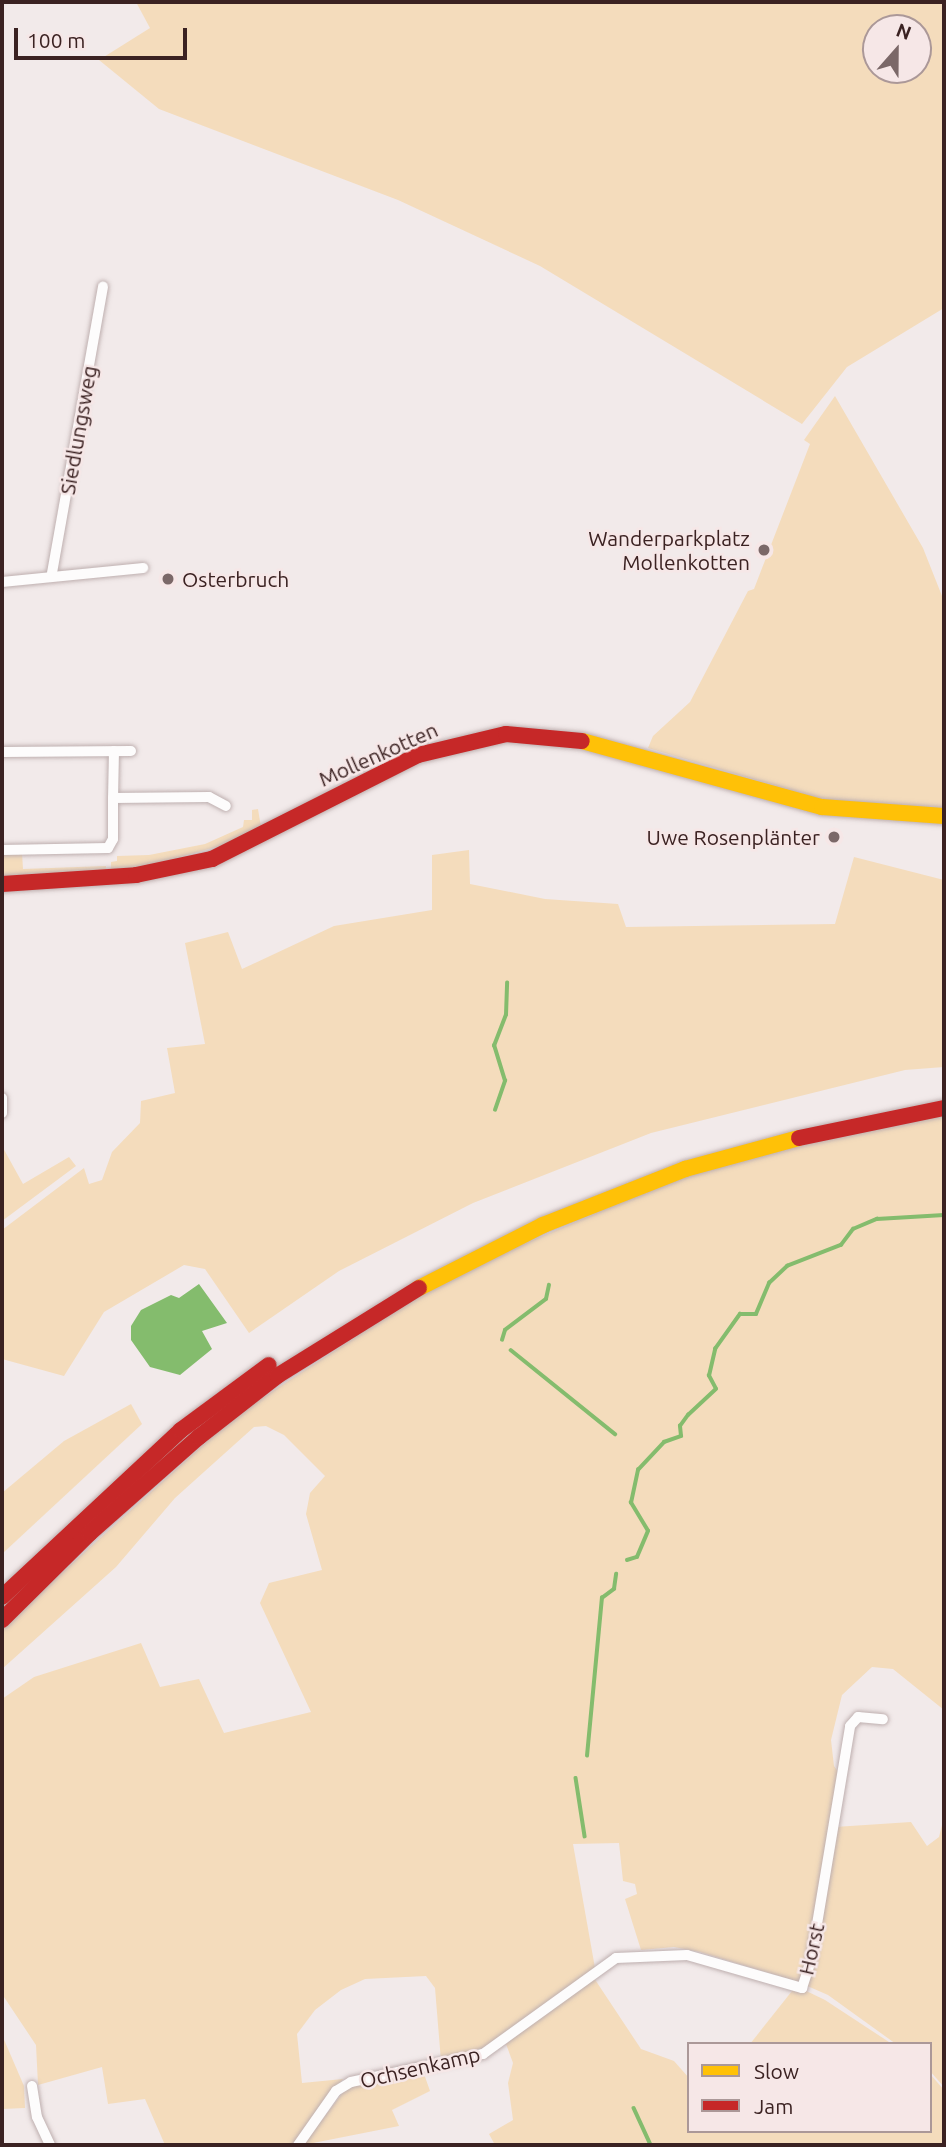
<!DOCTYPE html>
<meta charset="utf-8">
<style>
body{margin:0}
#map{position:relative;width:946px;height:2147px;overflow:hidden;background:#f2eaea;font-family:Ubuntu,sans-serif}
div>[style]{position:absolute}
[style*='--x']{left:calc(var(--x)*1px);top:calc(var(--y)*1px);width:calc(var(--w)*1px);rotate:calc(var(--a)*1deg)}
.green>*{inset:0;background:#f4dcbc}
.water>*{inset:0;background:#84bc6d}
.stream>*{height:3.5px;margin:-1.75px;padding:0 1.75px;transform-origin:1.75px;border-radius:1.75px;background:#84bc6d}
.roads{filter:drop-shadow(0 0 2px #beafaf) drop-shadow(0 0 2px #beafaf)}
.street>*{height:10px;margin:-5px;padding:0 5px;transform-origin:5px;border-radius:5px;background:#fdfcfc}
.slow>*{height:16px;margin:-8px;padding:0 8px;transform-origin:8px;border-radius:8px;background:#ffc107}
.jam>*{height:16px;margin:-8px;padding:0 8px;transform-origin:8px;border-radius:8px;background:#c62828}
.dots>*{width:19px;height:19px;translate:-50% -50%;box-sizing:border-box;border:4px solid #f6e7e7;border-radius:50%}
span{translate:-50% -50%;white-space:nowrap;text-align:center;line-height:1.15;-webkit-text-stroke:5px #f6e7e7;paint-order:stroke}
.street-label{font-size:21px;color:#3b2222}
.poi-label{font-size:21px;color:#3b2222}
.right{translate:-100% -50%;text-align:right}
.left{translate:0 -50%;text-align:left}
.frame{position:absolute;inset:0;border:4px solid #3b2222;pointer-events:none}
.legend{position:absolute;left:687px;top:2042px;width:245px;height:91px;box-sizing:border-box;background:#f6e7e7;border:2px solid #ab9898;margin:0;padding:9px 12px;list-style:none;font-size:21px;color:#3b2222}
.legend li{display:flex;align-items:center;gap:14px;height:35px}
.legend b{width:35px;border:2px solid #ab9898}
.north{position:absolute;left:862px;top:14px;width:70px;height:70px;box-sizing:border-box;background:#f6e7e7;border:2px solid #ab9898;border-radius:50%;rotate:21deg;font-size:19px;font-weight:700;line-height:28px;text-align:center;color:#3b2222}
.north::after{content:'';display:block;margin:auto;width:24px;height:32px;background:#7b6868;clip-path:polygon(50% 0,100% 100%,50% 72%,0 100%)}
.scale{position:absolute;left:14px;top:28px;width:173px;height:32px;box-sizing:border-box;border:4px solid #3b2222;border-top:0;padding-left:9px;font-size:21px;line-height:24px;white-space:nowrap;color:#3b2222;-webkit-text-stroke:5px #f6e7e7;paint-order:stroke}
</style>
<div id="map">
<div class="green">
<div style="clip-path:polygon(evenodd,136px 2px,944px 2px,944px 308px,847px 367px,802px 424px,540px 266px,398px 200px,159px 109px,99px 60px,150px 28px,136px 2px,876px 28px,918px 28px,918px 70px,876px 70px,876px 28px)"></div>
<div style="clip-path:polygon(835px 396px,923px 548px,944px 601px,944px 807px,838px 804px,648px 748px,653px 736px,690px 702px,748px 591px,754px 589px,810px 444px,804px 440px)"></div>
<div style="clip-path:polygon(258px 809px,261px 827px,238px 841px,143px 867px,111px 869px,111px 862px,117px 861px,117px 856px,149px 855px,205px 844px,243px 827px,244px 820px,252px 820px,252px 810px)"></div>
<div style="clip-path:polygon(469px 850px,470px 884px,545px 899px,618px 904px,626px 927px,835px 924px,854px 857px,944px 880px,944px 1067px,905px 1070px,651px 1133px,473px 1203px,339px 1271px,249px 1333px,205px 1269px,184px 1265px,104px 1312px,64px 1376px,2px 1359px,2px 1230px,84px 1168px,89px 1184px,102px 1180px,112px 1152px,140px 1123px,141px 1101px,175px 1093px,167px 1048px,205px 1044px,185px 943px,228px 932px,242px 969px,334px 926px,432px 910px,432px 855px)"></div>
<div style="clip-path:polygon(2px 853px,22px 853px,23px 869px,106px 866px,106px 870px,2px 876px)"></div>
<div style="clip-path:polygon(944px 1114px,944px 1710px,893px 1669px,872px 1667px,842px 1695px,831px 1740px,834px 1766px,841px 1776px,802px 1983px,700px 1952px,674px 1947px,641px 1950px,625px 1899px,637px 1894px,635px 1884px,623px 1881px,619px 1843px,573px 1844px,595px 1968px,501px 2042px,441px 2061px,435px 1988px,426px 1976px,365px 1979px,341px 1990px,315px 2010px,297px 2034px,302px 2083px,343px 2079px,292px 2145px,165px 2145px,145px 2099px,108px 2104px,102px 2067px,38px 2085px,36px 2045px,2px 1994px,2px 1699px,34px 1677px,141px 1643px,160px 1687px,199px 1679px,224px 1733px,311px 1712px,260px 1603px,269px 1583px,322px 1570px,306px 1514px,310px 1493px,325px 1476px,284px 1435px,266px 1426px,254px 1427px,175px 1498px,116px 1567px,2px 1669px,2px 1627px,235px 1416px,449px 1276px,712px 1164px)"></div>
<div style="clip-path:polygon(2px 1146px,23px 1184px,69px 1157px,76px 1166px,2px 1221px)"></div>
<div style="clip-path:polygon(131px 1404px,142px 1424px,2px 1554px,2px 1493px,64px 1441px)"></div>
<div style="clip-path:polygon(944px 1817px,944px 2087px,930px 2071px,930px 2044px,896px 2044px,828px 1995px,805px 1985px,835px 1827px,911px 1822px,927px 1846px,939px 1837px)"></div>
<div style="clip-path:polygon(592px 1975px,641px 2049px,674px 2061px,689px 2078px,689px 2131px,930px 2131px,930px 2074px,944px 2090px,944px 2145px,495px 2145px,489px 2134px,513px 2120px,508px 2083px,513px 2063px,506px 2044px)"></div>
<div style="clip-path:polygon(796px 1986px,825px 2000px,892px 2044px,750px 2044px)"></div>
<div style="clip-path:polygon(2px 2035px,24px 2086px,25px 2108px,2px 2109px)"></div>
<div style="clip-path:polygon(423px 2071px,430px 2091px,392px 2110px,399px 2126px,303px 2145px,347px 2087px)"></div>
</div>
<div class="water">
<div style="clip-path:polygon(199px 1284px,227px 1323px,202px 1331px,212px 1349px,180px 1375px,150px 1367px,131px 1340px,131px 1326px,141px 1310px,171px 1295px,179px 1298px)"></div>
</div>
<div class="stream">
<div style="--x:495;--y:1110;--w:31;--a:-71"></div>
<div style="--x:505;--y:1081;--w:37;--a:-107"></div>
<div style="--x:494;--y:1046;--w:33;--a:-69"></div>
<div style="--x:506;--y:1015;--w:32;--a:-88"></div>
<div style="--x:502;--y:1340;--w:10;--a:-73"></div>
<div style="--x:505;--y:1330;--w:51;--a:-37.1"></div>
<div style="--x:546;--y:1299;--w:14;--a:-78"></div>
<div style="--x:511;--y:1350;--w:134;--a:38.9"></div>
<div style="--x:627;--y:1560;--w:10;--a:-17"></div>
<div style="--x:637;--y:1557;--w:28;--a:-67"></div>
<div style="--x:648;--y:1531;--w:33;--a:-121"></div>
<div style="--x:631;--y:1503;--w:34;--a:-78"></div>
<div style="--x:638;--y:1470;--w:38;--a:-47"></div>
<div style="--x:664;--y:1442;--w:18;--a:-19"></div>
<div style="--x:681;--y:1436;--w:10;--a:-96"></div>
<div style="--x:680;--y:1426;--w:14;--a:-54"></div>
<div style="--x:688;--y:1415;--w:38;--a:-43"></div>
<div style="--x:716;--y:1389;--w:15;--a:-118"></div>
<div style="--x:709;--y:1376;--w:28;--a:-77"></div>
<div style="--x:715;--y:1349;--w:43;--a:-54.5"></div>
<div style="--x:740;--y:1314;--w:16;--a:0"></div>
<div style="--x:756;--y:1314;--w:34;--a:-67"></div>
<div style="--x:769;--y:1283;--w:25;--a:-43"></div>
<div style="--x:787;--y:1266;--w:58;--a:-21.3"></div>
<div style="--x:841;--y:1245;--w:20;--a:-53"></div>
<div style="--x:853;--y:1229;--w:26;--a:-23"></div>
<div style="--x:877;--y:1219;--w:67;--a:-3.4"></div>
<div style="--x:587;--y:1756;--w:159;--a:-84.6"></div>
<div style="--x:602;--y:1598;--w:15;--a:-37"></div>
<div style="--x:614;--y:1589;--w:15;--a:-82"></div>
<div style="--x:576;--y:1778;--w:59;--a:81.2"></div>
<div style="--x:634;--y:2108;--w:41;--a:65.3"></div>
</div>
<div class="roads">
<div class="street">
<div style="--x:52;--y:573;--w:291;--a:-79.9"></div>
<div style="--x:2;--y:582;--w:142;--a:-5.7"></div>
<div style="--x:114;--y:751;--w:47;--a:91.2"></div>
<div style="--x:113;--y:798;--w:96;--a:-0.6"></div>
<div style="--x:209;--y:797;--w:19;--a:28"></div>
<div style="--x:2;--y:752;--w:129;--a:-0.4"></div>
<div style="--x:2;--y:850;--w:106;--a:-1.1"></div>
<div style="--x:108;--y:848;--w:10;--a:-61"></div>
<div style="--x:113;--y:839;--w:41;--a:-90"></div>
<div style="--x:2;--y:1098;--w:15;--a:90"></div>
<div style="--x:32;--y:2086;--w:31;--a:81"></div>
<div style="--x:37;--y:2117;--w:31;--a:65"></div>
<div style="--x:298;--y:2145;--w:66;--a:-54.9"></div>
<div style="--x:336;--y:2091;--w:17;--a:-31"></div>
<div style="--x:351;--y:2082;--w:135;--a:-12"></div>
<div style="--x:483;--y:2054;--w:164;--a:-35.8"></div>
<div style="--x:616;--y:1958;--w:71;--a:-2.4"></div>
<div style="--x:687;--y:1955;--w:120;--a:16"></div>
<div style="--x:802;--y:1988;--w:29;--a:-72"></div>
<div style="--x:811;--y:1960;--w:237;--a:-80.5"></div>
<div style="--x:850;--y:1726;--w:12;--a:-48"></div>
<div style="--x:858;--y:1717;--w:25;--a:5"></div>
</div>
<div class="slow">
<div style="--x:582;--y:741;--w:249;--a:15.4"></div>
<div style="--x:822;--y:807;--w:122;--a:4.2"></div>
<div style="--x:419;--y:1288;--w:139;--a:-26.9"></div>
<div style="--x:543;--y:1225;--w:153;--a:-21.5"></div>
<div style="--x:685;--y:1169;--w:118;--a:-15.2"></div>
</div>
<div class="jam">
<div style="--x:2;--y:884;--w:134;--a:-3.8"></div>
<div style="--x:136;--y:875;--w:78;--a:-11.9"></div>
<div style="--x:212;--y:859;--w:231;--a:-26.8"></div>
<div style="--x:418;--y:755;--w:90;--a:-13.4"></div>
<div style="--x:506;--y:734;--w:76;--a:5.3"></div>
<div style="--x:799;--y:1138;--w:148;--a:-11.7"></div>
<div style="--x:2;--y:1597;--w:245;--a:-43"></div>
<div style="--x:181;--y:1430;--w:109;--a:-36.5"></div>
<div style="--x:2;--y:1620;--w:124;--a:-44.7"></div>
<div style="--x:90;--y:1533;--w:145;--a:-41.4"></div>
<div style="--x:199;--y:1437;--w:99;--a:-38"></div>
<div style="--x:277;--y:1376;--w:167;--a:-31.8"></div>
</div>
</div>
<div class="dots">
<div style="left:764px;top:550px;background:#7b6868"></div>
<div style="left:168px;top:579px;background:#7b6868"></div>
<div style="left:834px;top:837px;background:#7b6868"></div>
</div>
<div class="street-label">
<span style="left:78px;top:430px;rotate:-80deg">Siedlungsweg</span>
<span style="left:378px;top:754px;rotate:-24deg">Mollenkotten</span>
<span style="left:811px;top:1949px;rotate:-77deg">Horst</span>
<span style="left:420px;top:2067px;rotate:-13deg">Ochsenkamp</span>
</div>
<div class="poi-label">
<span class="right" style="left:750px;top:550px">Wanderparkplatz<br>Mollenkotten</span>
<span class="left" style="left:182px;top:579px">Osterbruch</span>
<span class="right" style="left:820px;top:837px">Uwe Rosenplänter</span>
</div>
<div class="frame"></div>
<ul class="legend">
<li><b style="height:9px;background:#ffc107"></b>Slow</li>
<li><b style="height:9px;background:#c62828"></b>Jam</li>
</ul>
<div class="north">N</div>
<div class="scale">100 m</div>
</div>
